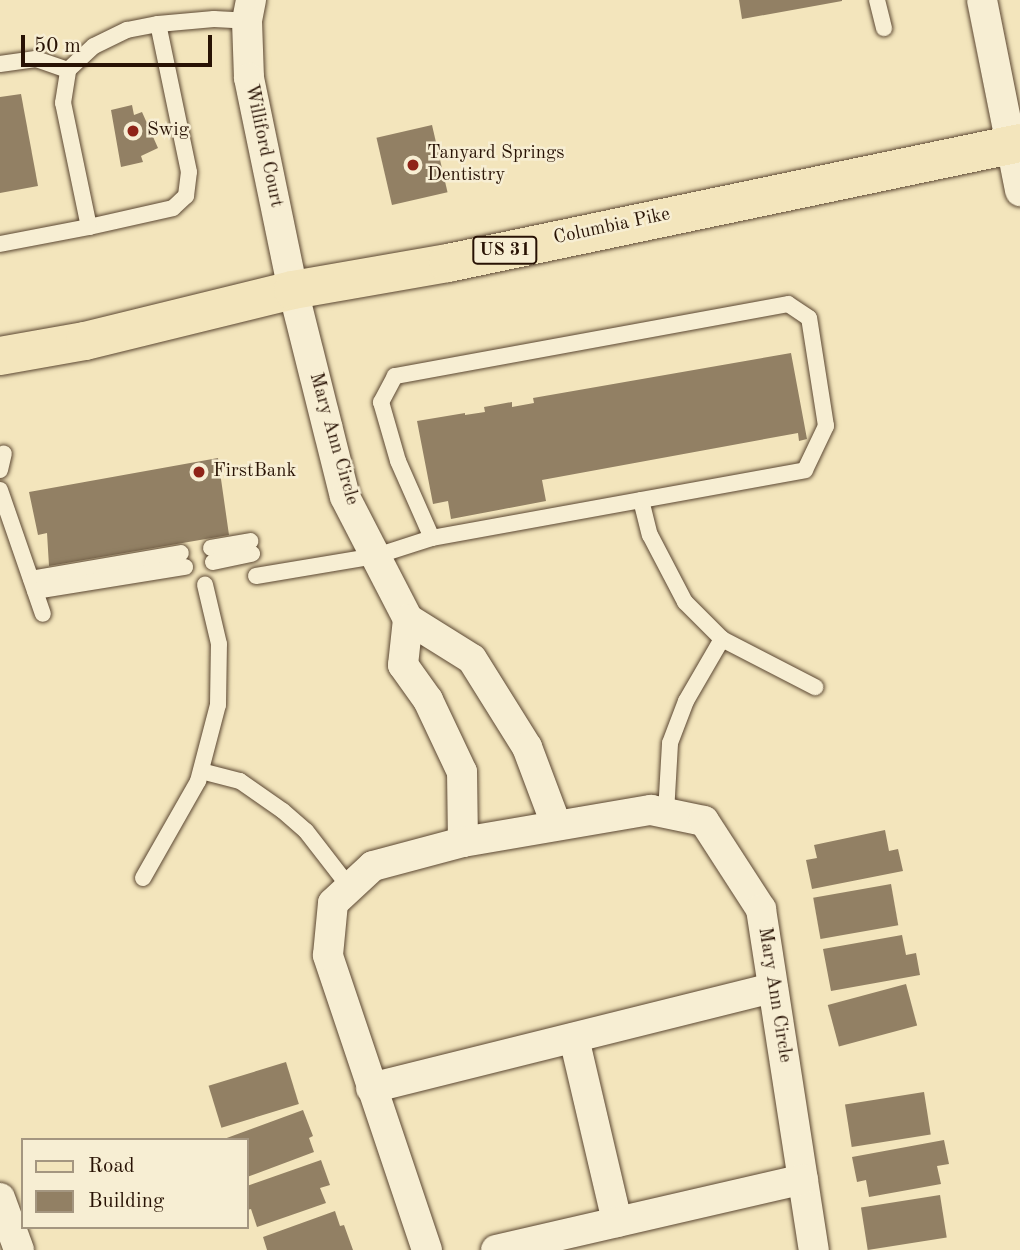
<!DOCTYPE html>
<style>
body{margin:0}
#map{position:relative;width:1020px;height:1250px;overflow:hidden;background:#f3e5bc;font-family:"Old Standard TT",serif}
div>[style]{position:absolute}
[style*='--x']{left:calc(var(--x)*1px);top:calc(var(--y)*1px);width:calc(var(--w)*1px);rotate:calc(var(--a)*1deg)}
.building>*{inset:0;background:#928064;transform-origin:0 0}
.roads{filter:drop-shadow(0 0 2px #5b4732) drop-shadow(0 0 2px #5b4732)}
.service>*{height:16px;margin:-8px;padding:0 8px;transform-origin:8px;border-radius:8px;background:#f7eed3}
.minor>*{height:30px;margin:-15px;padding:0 15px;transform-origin:15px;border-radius:15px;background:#f7eed3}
.primary>*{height:38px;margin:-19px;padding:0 19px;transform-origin:19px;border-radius:19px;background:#f3e5bc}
.dots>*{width:19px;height:19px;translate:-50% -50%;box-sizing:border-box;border:4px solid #f7eed3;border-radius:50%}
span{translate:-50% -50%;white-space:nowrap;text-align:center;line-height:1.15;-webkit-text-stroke:5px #f7eed3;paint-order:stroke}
.shield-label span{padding:2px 5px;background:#f7eed3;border:2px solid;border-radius:5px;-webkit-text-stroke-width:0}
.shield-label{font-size:18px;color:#281204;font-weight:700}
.poi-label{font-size:19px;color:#281204}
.left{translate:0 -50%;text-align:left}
.street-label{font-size:19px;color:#281204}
.legend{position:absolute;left:21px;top:1138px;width:228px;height:91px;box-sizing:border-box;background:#f7eed3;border:2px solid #a49680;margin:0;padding:9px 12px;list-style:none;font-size:21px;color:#281204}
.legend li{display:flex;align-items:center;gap:14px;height:35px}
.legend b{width:35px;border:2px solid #a49680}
.scale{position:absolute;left:21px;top:35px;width:191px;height:32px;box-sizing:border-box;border:4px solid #281204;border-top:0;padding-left:9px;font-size:21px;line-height:24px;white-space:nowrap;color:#281204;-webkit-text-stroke:5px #f7eed3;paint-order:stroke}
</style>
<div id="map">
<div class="building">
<div style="clip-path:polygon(739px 0,842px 0,842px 1px,742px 19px)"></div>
<div style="clip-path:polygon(21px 94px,38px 186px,0 193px,0 97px)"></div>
<div style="clip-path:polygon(132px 105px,134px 115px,142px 112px,158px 148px,141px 156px,143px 162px,121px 167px,111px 110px)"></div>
<div style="left:432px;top:125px;width:69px;height:57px;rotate:77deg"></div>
<div style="clip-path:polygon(791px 353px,807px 439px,799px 441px,798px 433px,542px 480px,546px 501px,451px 519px,448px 501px,433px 504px,417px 421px,465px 413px,465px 415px,485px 412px,484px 407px,512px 402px,512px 407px,534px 403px,533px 398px)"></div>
<div style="clip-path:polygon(218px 458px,229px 535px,49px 566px,47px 533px,38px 535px,29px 492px)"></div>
<div style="clip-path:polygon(885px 830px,889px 851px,898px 849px,903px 871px,812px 889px,806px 860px,817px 858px,814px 845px)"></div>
<div style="left:891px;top:884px;width:42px;height:79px;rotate:80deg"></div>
<div style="clip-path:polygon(902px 935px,906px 955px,916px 953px,920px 975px,831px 991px,823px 949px)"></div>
<div style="left:906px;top:984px;width:43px;height:81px;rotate:75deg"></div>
<div style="left:286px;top:1062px;width:44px;height:81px;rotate:73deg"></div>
<div style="left:924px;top:1092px;width:43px;height:80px;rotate:81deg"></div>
<div style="clip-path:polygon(303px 1110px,313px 1136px,309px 1138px,314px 1152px,247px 1177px,247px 1140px,224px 1139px)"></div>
<div style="clip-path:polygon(944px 1140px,949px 1164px,937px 1166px,941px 1184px,869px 1197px,866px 1180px,857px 1182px,852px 1157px)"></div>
<div style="clip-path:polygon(321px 1160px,330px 1185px,320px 1188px,326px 1203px,257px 1227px,251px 1209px,247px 1210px,247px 1186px)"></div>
<div style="left:940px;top:1195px;width:43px;height:80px;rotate:81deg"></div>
<div style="clip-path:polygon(335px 1211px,340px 1226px,344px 1225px,353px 1250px,267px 1250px,263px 1237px)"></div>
</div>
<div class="roads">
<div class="service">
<div style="--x:877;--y:0;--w:29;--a:76"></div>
<div style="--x:0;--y:64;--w:36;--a:-8"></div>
<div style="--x:36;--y:59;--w:34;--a:19"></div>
<div style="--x:89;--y:227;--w:86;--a:-12.7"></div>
<div style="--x:173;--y:208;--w:18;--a:-43"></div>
<div style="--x:186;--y:196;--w:24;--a:-83"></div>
<div style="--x:189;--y:172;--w:151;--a:-101.8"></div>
<div style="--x:0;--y:244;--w:91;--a:-10.8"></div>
<div style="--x:89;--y:227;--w:127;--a:-101.8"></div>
<div style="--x:63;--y:103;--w:33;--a:-81"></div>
<div style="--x:68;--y:70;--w:35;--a:-43"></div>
<div style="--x:94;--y:46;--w:37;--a:-26"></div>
<div style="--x:127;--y:30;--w:32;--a:-11"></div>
<div style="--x:158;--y:24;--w:56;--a:-5.1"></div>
<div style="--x:214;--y:19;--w:33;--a:3"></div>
<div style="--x:0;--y:470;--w:17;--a:-77"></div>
<div style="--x:0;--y:490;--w:131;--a:70.9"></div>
<div style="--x:641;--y:500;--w:36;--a:76"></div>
<div style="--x:650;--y:535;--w:76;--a:62.4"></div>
<div style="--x:685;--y:602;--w:52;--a:45"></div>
<div style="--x:722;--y:639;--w:105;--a:27.3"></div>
<div style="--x:211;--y:548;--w:40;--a:-10"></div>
<div style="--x:213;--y:562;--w:40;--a:-12"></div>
<div style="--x:256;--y:576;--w:122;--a:-9.5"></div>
<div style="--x:376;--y:556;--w:59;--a:-17.8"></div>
<div style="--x:432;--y:538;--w:379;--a:-10.3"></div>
<div style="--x:805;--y:470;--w:49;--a:-64.5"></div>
<div style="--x:826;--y:426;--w:109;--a:-98.9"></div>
<div style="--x:809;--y:318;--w:25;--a:-146"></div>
<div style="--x:788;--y:304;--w:400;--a:169.6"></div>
<div style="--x:395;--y:376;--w:30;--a:118"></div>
<div style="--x:381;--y:402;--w:61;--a:73.9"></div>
<div style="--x:398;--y:461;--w:84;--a:66.2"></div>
<div style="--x:31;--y:579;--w:152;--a:-9.8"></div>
<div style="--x:35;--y:591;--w:152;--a:-9.1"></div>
<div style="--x:201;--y:771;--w:40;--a:14.4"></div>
<div style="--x:240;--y:781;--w:52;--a:34.9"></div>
<div style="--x:283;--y:811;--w:30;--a:41"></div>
<div style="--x:306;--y:831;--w:72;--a:52.3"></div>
<div style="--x:666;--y:813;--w:70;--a:-86.7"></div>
<div style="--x:670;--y:743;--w:45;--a:-69.1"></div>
<div style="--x:686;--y:701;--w:72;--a:-59.9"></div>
<div style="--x:143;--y:878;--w:112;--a:-60.4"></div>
<div style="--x:198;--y:781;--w:79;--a:-75.3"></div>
<div style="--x:218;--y:705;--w:61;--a:-89.1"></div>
<div style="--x:219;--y:644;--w:61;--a:-103.3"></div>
</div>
<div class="minor">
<div style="--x:251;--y:0;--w:21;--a:101"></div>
<div style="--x:247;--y:21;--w:57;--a:88"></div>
<div style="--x:249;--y:78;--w:217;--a:78.3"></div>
<div style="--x:293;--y:290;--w:213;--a:75.9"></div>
<div style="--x:345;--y:497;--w:137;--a:62.7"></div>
<div style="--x:982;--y:0;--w:195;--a:78.7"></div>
<div style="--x:463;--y:842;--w:70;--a:-90.8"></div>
<div style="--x:462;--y:772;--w:80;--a:-115.3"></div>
<div style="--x:428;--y:700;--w:43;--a:-125.5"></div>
<div style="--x:403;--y:665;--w:46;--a:-83.8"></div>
<div style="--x:408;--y:619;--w:75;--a:32"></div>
<div style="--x:472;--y:659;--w:104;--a:58"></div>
<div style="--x:527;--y:747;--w:82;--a:69.4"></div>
<div style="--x:574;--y:1038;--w:189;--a:76.8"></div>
<div style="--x:371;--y:1088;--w:414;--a:-14"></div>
<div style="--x:0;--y:1198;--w:55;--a:69.9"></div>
<div style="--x:427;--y:1250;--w:311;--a:-108.6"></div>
<div style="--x:328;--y:955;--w:52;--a:-84.5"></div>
<div style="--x:333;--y:903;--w:54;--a:-42.8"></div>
<div style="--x:373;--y:866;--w:93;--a:-14.9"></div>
<div style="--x:463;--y:842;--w:191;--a:-9.7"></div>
<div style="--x:651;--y:810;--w:54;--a:11.7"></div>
<div style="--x:704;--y:821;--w:105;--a:57.1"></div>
<div style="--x:761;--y:909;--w:345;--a:81.2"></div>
<div style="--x:496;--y:1250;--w:315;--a:-13"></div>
</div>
<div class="primary">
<div style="--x:0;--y:356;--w:86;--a:-10"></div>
<div style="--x:85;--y:341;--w:214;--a:-13.8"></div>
<div style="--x:293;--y:290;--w:157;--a:-9.9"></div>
<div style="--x:448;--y:263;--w:584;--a:-11.85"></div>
</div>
</div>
<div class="dots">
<div style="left:133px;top:131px;background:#8f2418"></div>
<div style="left:413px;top:165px;background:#8f2418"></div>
<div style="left:199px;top:472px;background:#8f2418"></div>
</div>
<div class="shield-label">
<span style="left:505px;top:250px">US 31</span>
</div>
<div class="poi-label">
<span class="left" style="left:147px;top:131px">Swig</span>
<span class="left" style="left:427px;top:165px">Tanyard Springs<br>Dentistry</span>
<span class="left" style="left:213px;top:472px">FirstBank</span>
</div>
<div class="street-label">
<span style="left:263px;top:146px;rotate:78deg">Williford Court</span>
<span style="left:612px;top:227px;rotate:-12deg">Columbia Pike</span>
<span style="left:333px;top:439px;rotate:74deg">Mary Ann Circle</span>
<span style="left:774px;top:995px;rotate:81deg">Mary Ann Circle</span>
</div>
<ul class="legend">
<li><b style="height:9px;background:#f3e5bc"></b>Road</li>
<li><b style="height:19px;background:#928064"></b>Building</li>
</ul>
<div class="scale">50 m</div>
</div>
